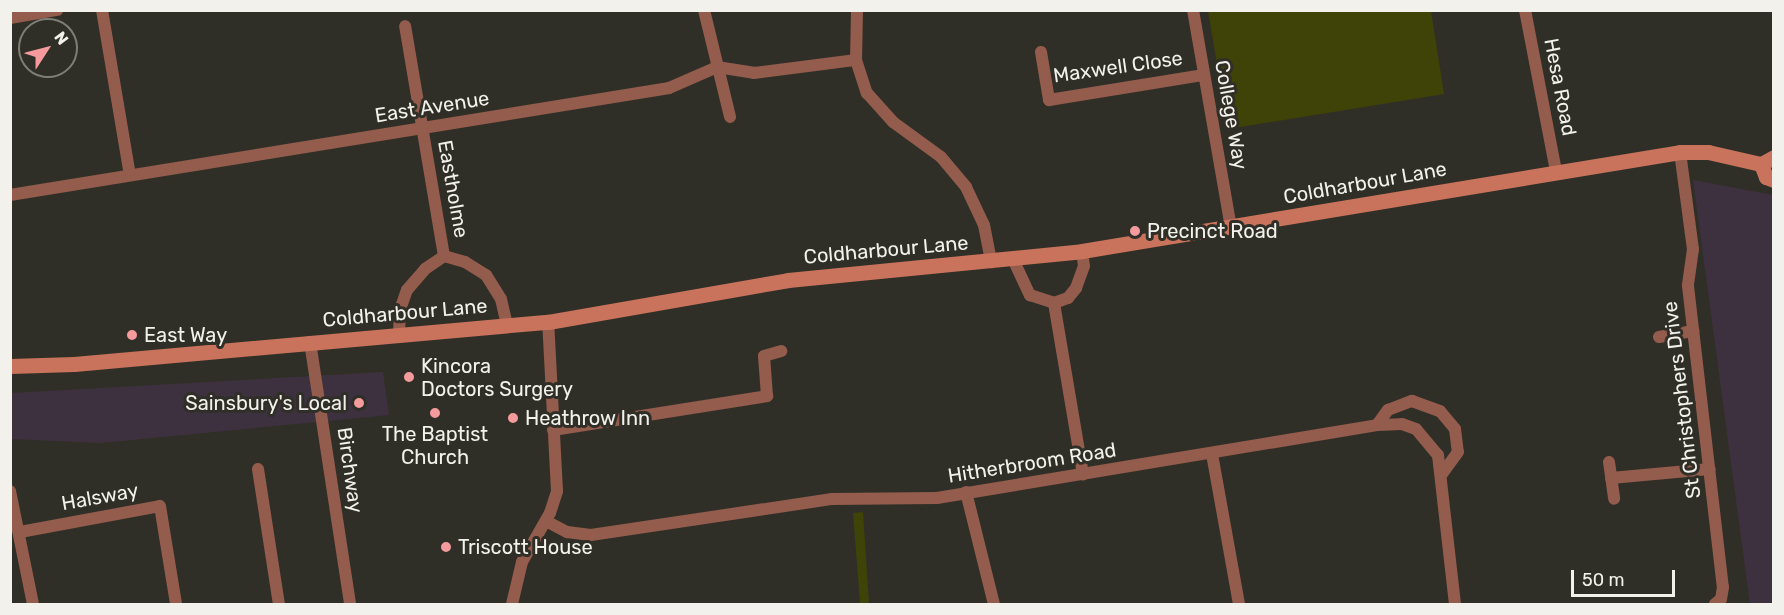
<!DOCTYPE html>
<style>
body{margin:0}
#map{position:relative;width:1784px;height:615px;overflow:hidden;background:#302f27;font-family:Rubik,sans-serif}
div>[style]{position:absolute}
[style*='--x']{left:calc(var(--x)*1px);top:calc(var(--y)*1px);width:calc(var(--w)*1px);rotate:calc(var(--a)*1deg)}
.commercial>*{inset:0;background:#3e313f}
.green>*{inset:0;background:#3f4307}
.street>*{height:12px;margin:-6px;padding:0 6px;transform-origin:6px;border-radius:6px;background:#935c4d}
.secondary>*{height:15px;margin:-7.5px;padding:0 7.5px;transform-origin:7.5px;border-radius:7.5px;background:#ca735c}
.dots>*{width:16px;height:16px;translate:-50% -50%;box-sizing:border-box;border:3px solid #302f27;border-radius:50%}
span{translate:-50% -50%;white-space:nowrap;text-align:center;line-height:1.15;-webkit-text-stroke:6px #302f27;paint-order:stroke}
.street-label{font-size:20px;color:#f2f1ec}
.poi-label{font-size:20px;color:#f2f1ec}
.left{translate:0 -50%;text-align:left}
.right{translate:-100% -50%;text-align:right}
.frame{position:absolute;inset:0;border:12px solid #f2f1ec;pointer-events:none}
.north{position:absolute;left:18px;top:18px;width:60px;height:60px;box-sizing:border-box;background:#302f27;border:2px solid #7e7d76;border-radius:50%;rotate:54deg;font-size:16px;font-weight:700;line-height:24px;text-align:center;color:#f2f1ec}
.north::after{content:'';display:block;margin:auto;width:21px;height:27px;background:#f59b9d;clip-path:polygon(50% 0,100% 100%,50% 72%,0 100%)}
.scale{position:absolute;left:1571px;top:570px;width:104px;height:27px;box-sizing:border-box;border:3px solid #f2f1ec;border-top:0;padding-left:8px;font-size:18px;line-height:21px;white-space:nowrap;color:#f2f1ec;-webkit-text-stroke:4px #302f27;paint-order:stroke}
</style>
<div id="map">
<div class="commercial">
<div style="clip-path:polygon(1693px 180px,1773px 195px,1773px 604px,1750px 604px)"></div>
<div style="clip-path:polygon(383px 372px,389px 415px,100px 443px,11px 439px,12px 393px)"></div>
</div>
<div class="green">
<div style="clip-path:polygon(1208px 11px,1431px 11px,1444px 94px,1228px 129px)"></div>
<div style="clip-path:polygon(863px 512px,869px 604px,853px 604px,860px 602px,853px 513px)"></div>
</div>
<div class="street">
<div style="--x:102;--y:10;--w:167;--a:80.4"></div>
<div style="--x:704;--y:10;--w:110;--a:76.3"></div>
<div style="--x:857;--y:10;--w:50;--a:91.1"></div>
<div style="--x:856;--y:60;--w:35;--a:72"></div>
<div style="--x:867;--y:93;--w:39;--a:48"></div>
<div style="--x:893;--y:122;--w:59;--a:36.1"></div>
<div style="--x:941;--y:157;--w:39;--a:50"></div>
<div style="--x:966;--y:187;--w:42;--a:64.7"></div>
<div style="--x:984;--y:225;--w:38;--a:79"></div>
<div style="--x:1193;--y:10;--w:220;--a:80.1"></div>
<div style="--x:1525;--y:10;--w:164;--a:79.1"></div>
<div style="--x:10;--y:18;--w:48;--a:-9.7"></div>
<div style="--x:1041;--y:52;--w:49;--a:80.5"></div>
<div style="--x:1049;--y:100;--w:157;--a:-9.2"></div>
<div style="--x:1680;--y:152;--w:98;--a:82.4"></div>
<div style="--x:1693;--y:249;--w:37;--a:98"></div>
<div style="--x:1688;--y:286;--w:303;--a:83.4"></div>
<div style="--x:1723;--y:587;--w:12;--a:99"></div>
<div style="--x:1721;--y:599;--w:8;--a:140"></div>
<div style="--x:10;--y:195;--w:668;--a:-9.22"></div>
<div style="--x:669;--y:88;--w:52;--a:-23.6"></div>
<div style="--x:717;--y:67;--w:37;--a:9"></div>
<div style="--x:754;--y:73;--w:103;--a:-7.3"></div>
<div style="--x:444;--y:256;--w:22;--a:16"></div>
<div style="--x:465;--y:262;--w:25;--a:32"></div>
<div style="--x:486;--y:275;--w:28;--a:58"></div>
<div style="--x:501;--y:299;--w:27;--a:77"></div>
<div style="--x:1013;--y:259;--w:40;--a:65"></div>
<div style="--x:1030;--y:295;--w:25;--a:18"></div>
<div style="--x:1054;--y:303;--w:15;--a:-20"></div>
<div style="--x:1068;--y:298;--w:13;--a:-51"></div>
<div style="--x:1076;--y:288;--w:23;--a:-70"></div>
<div style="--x:1084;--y:266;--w:15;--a:-98"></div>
<div style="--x:1054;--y:303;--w:174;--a:80.4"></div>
<div style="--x:399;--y:335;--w:25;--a:-88"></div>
<div style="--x:400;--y:310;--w:21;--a:-71"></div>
<div style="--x:407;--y:290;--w:28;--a:-49"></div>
<div style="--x:425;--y:269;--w:23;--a:-34"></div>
<div style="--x:444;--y:256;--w:233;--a:-99.6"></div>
<div style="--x:1659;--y:337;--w:35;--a:-10"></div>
<div style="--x:310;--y:342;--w:265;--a:81.3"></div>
<div style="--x:1377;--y:425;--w:25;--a:-2"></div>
<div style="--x:1402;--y:424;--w:15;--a:20"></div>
<div style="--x:1416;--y:429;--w:34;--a:50"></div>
<div style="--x:1438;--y:455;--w:150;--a:83.5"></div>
<div style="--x:553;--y:430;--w:217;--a:-9"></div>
<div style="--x:767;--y:396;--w:40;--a:-94.3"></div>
<div style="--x:764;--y:356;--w:18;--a:-16"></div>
<div style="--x:1212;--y:454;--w:152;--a:79.8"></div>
<div style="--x:1609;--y:462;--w:37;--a:82"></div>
<div style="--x:258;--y:469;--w:137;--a:81.2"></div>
<div style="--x:1611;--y:478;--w:99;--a:-5.2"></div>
<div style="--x:10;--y:491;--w:115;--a:78.5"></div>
<div style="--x:966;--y:492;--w:115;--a:76"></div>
<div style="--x:546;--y:521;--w:24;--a:28"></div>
<div style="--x:567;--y:532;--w:24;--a:7"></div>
<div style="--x:591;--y:535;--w:244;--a:-8.5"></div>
<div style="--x:832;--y:499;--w:105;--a:-0.5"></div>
<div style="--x:937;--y:498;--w:446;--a:-9.4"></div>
<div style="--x:1377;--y:425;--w:19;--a:-54"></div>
<div style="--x:1388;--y:410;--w:26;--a:-21"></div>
<div style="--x:1412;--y:401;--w:30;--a:20"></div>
<div style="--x:1440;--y:411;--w:23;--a:50"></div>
<div style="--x:1455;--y:429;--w:23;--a:83"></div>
<div style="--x:1458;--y:452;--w:27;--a:126"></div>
<div style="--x:20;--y:532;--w:142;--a:-10.5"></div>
<div style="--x:160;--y:506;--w:99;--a:80.7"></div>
<div style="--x:512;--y:604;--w:43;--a:-76.6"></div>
<div style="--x:522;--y:562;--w:56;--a:-60.3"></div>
<div style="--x:550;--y:513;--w:23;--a:-72"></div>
<div style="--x:557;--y:491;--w:169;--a:-93"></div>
</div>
<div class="secondary">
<div style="--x:1761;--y:164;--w:14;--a:69"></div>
<div style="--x:1766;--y:177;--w:9;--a:21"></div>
<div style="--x:10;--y:366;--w:64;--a:-1.8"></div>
<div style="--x:74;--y:364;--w:476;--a:-5.1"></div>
<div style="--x:548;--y:322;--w:244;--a:-9.9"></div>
<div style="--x:788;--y:280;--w:295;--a:-5.6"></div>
<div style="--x:1082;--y:251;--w:606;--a:-9.4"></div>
<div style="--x:1680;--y:152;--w:28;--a:0"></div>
<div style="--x:1708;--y:152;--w:54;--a:12.8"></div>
<div style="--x:1761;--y:164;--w:15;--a:-28"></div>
</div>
<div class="dots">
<div style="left:1135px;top:231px;background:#f59b9d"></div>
<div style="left:132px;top:335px;background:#f59b9d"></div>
<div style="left:409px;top:377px;background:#f59b9d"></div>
<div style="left:359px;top:403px;background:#f59b9d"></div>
<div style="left:435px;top:413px;background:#f59b9d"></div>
<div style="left:513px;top:418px;background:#f59b9d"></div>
<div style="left:446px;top:547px;background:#f59b9d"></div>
</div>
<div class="street-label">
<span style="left:1118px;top:67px;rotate:-8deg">Maxwell Close</span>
<span style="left:1560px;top:87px;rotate:79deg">Hesa Road</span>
<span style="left:432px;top:107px;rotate:-9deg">East Avenue</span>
<span style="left:1231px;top:115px;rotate:80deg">College Way</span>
<span style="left:1365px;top:183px;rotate:-10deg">Coldharbour Lane</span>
<span style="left:453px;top:189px;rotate:80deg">Eastholme</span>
<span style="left:886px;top:250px;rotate:-5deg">Coldharbour Lane</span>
<span style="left:405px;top:313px;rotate:-5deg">Coldharbour Lane</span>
<span style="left:1682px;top:400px;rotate:-97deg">St Christophers Drive</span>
<span style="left:1032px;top:463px;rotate:-9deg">Hitherbroom Road</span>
<span style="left:350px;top:470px;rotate:82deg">Birchway</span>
<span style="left:100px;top:497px;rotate:-10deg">Halsway</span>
</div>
<div class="poi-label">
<span class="left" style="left:1147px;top:231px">Precinct Road</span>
<span class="left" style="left:144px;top:335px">East Way</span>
<span class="left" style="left:421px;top:378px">Kincora<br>Doctors Surgery</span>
<span class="right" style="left:347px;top:403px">Sainsbury's Local</span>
<span class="left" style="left:525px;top:418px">Heathrow Inn</span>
<span style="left:435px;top:446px">The Baptist<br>Church</span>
<span class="left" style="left:458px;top:547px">Triscott House</span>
</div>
<div class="frame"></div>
<div class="north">N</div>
<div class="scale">50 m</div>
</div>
